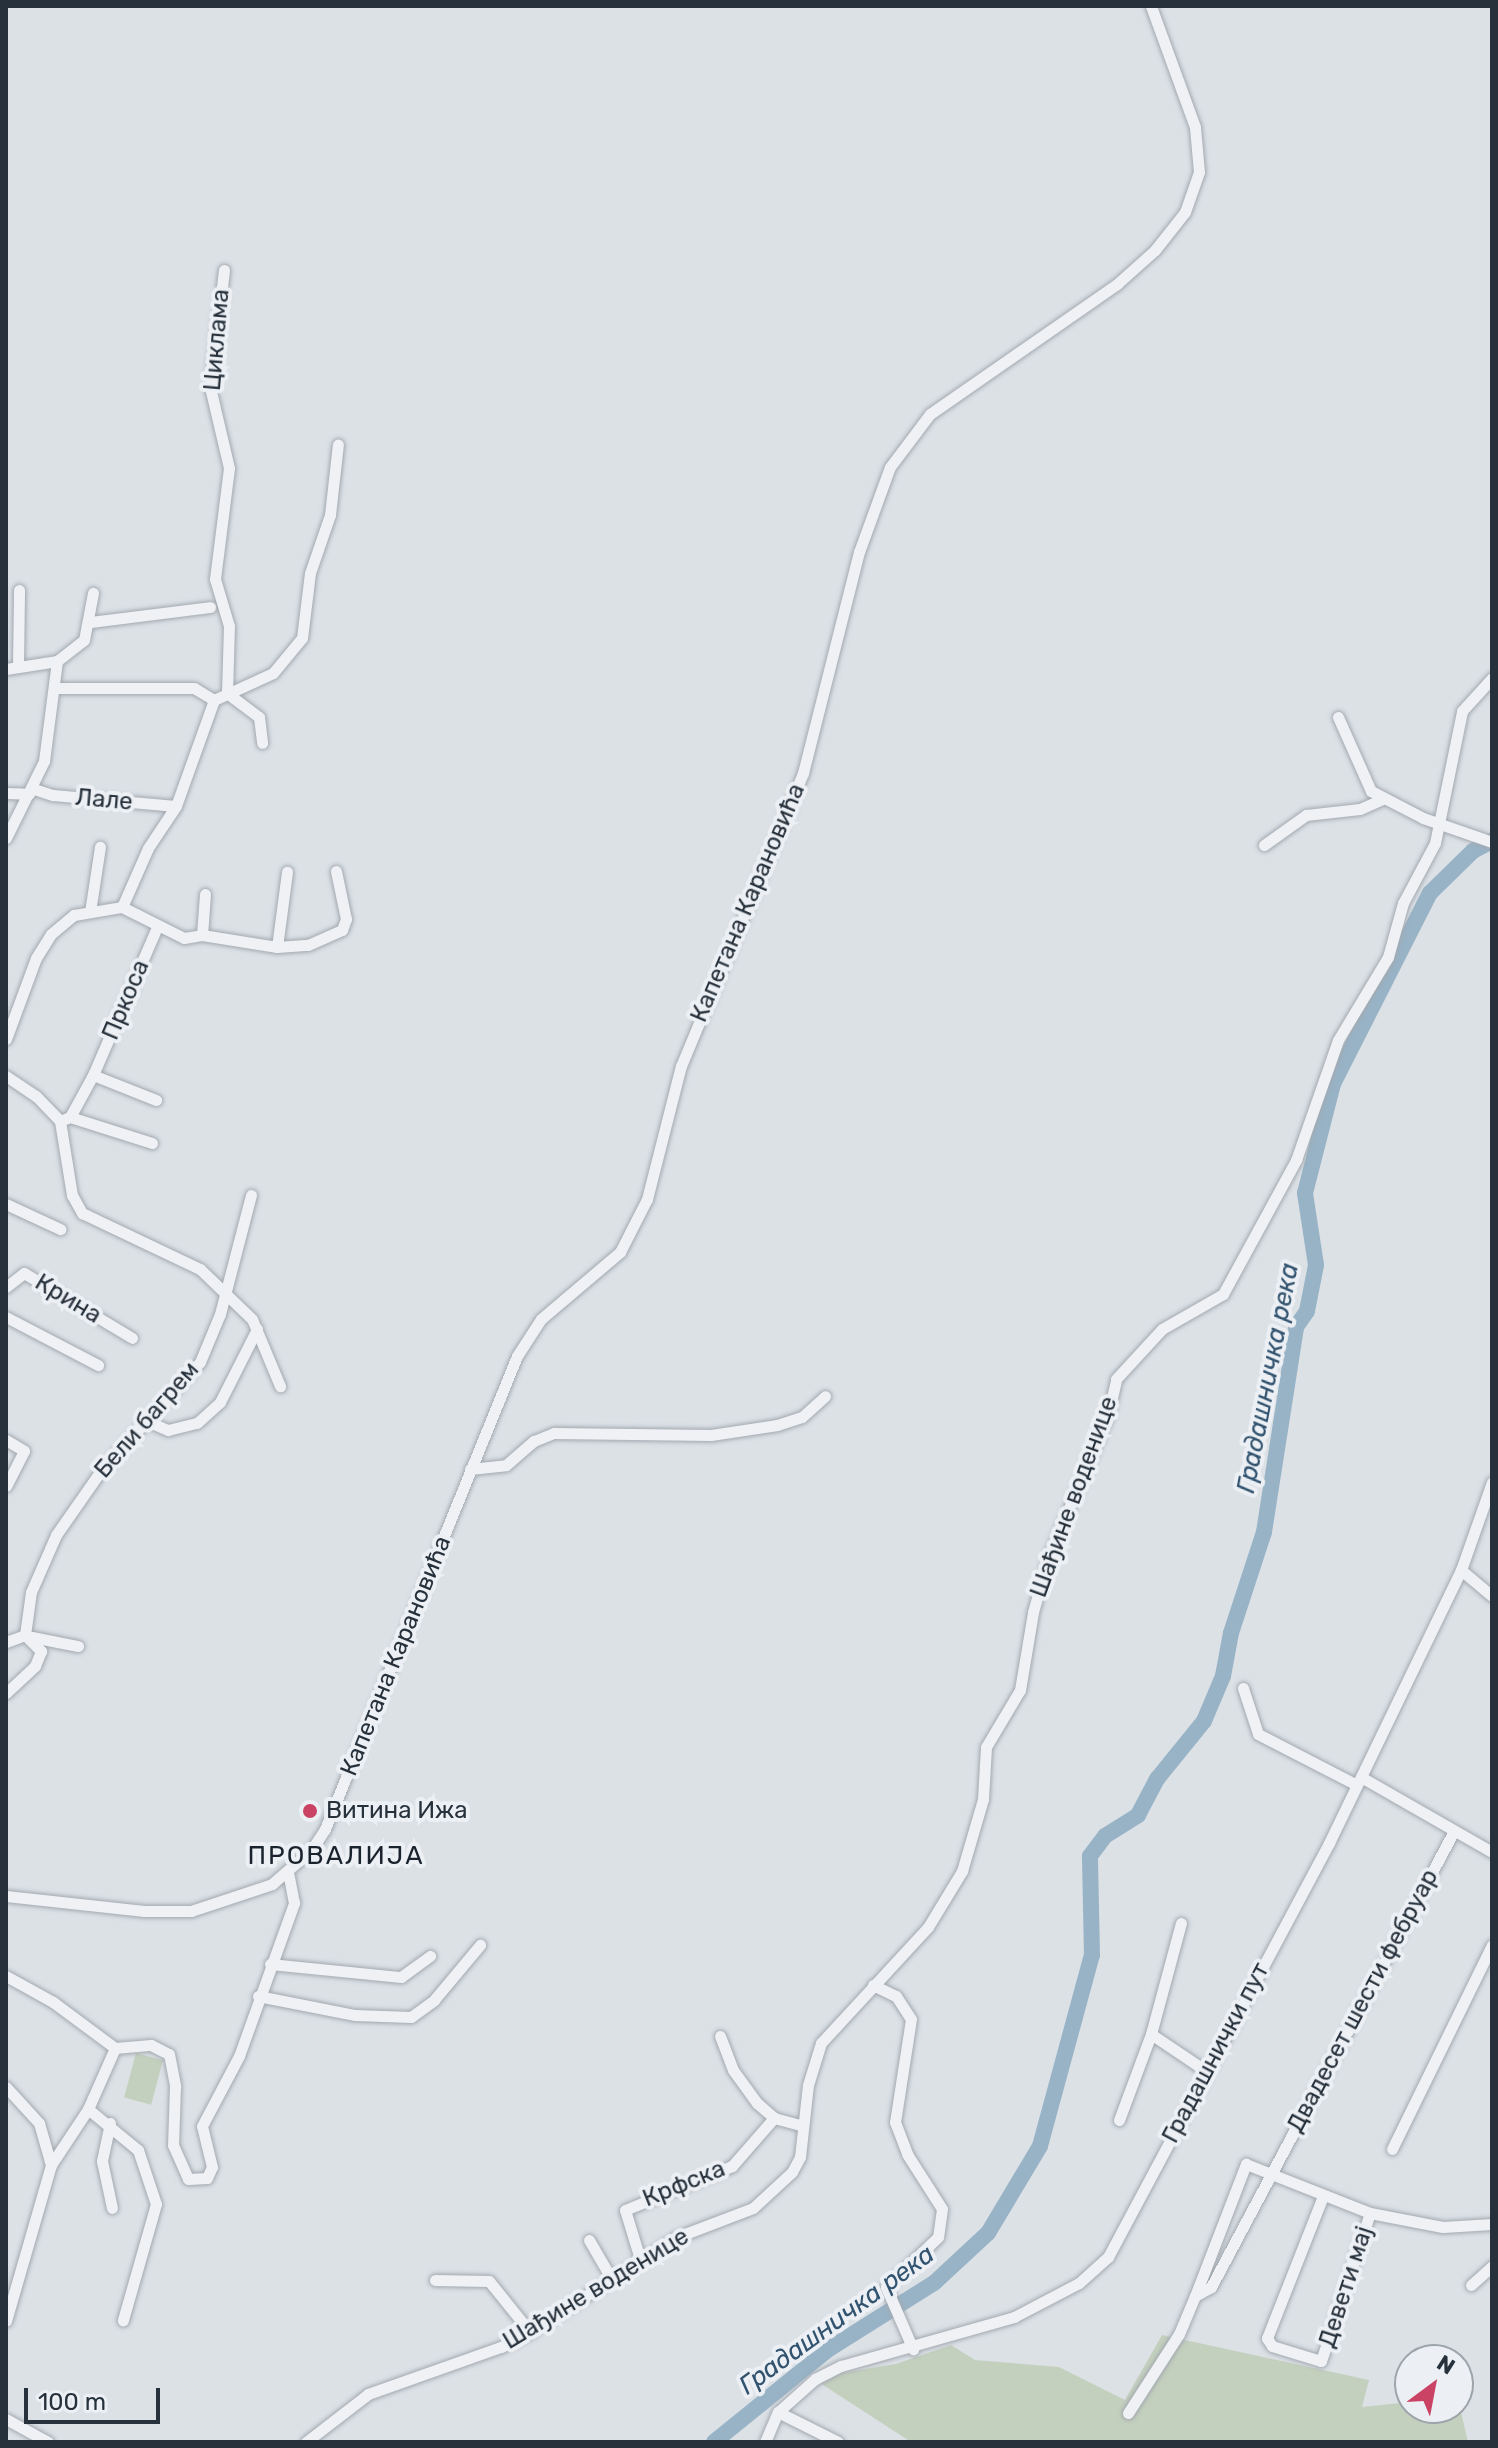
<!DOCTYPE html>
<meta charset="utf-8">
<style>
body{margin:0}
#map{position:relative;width:1498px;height:2448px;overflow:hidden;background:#dce1e6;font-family:Rubik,sans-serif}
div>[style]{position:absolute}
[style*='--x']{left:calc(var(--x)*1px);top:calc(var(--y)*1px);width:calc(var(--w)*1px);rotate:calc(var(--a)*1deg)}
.green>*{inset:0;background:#c4d0be;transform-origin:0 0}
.river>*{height:16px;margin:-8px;padding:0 8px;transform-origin:8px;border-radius:8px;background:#98b3c6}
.roads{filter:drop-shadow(0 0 2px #a2a9b0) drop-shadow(0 0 2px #a2a9b0)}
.minor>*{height:11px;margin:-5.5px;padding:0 5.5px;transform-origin:5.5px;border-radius:5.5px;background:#eff1f5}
.dots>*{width:22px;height:22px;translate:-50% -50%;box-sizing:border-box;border:4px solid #ecf0f4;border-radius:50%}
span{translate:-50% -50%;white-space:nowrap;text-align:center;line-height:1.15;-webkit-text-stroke:8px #ecf0f4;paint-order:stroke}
.street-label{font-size:24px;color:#27313c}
.poi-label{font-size:24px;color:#27313c}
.left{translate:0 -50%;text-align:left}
.water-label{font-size:26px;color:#32536f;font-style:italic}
.neighbourhood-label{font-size:26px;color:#19222d;letter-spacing:2px}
.frame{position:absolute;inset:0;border:8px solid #27313c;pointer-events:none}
.north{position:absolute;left:1394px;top:2344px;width:80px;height:80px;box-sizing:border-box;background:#ecf0f4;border:2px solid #9da4aa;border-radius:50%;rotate:32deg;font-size:22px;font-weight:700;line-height:32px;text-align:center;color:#27313c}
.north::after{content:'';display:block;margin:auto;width:28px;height:36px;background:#ca4365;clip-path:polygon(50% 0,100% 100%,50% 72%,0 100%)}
.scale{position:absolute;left:24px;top:2388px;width:136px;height:36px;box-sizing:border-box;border:4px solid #27313c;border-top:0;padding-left:10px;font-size:24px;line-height:28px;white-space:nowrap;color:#27313c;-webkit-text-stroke:6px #ecf0f4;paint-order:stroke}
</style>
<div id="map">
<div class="green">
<div style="left:136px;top:2053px;width:28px;height:46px;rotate:15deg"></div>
<div style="clip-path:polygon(1162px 2335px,1369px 2380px,1362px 2407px,1410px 2402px,1410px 2408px,1458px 2408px,1458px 2399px,1468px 2442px,911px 2442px,820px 2383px,834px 2374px,896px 2364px,951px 2345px,975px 2360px,1059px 2367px,1125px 2400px)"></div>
</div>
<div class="river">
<div style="--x:714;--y:2442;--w:148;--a:-39"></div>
<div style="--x:829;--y:2349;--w:124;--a:-32.2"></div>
<div style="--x:934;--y:2283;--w:74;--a:-42.8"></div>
<div style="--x:988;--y:2233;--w:101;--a:-59.1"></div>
<div style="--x:1040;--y:2146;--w:198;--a:-74.8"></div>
<div style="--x:1092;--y:1955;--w:99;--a:-91.2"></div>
<div style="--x:1090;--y:1856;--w:25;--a:-53"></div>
<div style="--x:1105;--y:1836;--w:39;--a:-32"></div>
<div style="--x:1138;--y:1815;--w:41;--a:-62.2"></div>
<div style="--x:1157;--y:1779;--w:75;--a:-51"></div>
<div style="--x:1204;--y:1721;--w:49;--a:-67.1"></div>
<div style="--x:1223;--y:1676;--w:44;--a:-79.5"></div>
<div style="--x:1231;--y:1633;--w:106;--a:-71.9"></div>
<div style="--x:1264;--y:1532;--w:207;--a:-81.1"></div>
<div style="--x:1296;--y:1327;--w:19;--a:-55"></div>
<div style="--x:1307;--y:1311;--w:47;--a:-78.9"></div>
<div style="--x:1316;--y:1265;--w:73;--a:-98.7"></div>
<div style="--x:1305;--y:1193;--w:113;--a:-75.6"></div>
<div style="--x:1333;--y:1084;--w:214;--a:-63.1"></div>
<div style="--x:1430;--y:893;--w:60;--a:-44.3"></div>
<div style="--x:1473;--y:851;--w:21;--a:-28"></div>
</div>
<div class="roads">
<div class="minor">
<div style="--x:224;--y:270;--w:118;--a:96.8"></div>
<div style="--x:210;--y:387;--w:83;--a:76.8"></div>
<div style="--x:229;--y:468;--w:112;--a:97.2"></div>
<div style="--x:215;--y:579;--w:49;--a:73.4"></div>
<div style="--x:229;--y:626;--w:67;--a:91.7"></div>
<div style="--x:227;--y:693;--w:40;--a:37"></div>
<div style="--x:259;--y:717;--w:26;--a:83"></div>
<div style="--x:90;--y:622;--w:121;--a:-7.1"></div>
<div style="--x:18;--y:665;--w:75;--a:-89.2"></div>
<div style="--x:6;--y:669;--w:52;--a:-8.9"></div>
<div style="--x:55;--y:688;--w:139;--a:0"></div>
<div style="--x:194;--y:688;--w:23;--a:31"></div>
<div style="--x:1338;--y:717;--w:81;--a:66"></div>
<div style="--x:1371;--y:791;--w:59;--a:27.4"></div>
<div style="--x:1423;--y:818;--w:73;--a:19.2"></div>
<div style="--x:34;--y:789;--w:20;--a:18"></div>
<div style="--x:53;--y:795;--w:123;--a:5.1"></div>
<div style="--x:6;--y:793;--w:23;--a:2"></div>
<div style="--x:6;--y:838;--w:86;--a:-63.7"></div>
<div style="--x:44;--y:761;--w:101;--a:-82.6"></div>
<div style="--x:57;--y:661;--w:34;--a:-38"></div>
<div style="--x:84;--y:640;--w:48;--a:-79.2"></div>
<div style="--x:1264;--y:845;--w:52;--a:-35.5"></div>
<div style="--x:1306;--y:815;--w:54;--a:-6.3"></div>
<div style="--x:1360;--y:809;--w:24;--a:-24"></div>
<div style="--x:122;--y:907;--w:69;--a:26.6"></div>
<div style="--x:184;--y:938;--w:18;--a:-9"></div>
<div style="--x:202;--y:935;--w:76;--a:9.1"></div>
<div style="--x:277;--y:947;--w:76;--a:-82.4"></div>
<div style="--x:90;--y:912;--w:66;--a:-81.3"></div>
<div style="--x:202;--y:935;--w:41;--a:-85.8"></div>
<div style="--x:277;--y:947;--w:31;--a:-4"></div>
<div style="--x:308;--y:945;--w:37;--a:-24"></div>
<div style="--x:342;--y:930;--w:12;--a:-70"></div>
<div style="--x:346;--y:919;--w:49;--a:-101.8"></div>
<div style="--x:6;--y:1039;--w:86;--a:-69.7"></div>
<div style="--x:36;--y:958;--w:28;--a:-58"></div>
<div style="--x:51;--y:934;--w:30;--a:-40"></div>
<div style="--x:74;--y:915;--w:49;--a:-9.5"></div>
<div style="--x:122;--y:907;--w:64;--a:-66.2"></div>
<div style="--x:148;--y:848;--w:50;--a:-56.3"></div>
<div style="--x:176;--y:806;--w:113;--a:-70.3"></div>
<div style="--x:214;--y:700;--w:65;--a:-24.6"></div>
<div style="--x:273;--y:673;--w:45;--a:-50.4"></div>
<div style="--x:302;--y:638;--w:65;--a:-83"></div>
<div style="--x:310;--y:573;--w:61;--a:-71"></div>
<div style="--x:330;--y:515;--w:71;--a:-83.6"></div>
<div style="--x:93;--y:1075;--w:68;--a:21.6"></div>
<div style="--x:6;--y:1076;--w:36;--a:34"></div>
<div style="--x:36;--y:1096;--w:35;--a:46"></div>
<div style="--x:60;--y:1121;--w:75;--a:80.8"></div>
<div style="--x:72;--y:1195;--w:21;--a:61"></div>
<div style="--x:82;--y:1213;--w:131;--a:25.4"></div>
<div style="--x:200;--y:1269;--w:72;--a:43.9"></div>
<div style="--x:252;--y:1319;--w:73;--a:67.3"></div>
<div style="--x:70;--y:1117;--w:86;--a:17.6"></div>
<div style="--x:60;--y:1121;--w:11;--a:-22"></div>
<div style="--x:70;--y:1117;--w:48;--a:-61.3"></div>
<div style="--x:93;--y:1075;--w:163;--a:-66.6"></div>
<div style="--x:6;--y:1204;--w:60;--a:24.8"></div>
<div style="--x:6;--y:1287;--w:23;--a:-38"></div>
<div style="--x:24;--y:1273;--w:126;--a:31"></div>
<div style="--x:6;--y:1317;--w:104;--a:27.6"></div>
<div style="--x:149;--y:1422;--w:21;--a:23"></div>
<div style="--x:168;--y:1430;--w:30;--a:-14"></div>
<div style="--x:197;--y:1423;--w:31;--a:-42"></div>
<div style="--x:220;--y:1402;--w:82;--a:-63.1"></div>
<div style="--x:6;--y:1440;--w:21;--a:31"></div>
<div style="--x:24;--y:1451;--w:39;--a:117"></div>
<div style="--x:470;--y:1469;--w:36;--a:-6"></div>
<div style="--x:506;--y:1465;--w:37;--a:-41"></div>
<div style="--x:534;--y:1441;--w:22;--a:-22"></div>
<div style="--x:554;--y:1433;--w:157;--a:0.7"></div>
<div style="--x:711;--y:1435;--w:67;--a:-8.6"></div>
<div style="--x:777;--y:1425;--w:26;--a:-18"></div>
<div style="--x:802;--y:1417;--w:31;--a:-42"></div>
<div style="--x:1461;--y:1570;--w:40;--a:40"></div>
<div style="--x:25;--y:1635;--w:43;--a:-82.1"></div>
<div style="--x:31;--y:1592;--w:62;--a:-66.3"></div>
<div style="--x:56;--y:1535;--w:80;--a:-55.1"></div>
<div style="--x:102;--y:1469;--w:145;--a:-47.5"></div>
<div style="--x:200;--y:1362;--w:52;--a:-67.4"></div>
<div style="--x:220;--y:1314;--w:123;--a:-75.4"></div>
<div style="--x:32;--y:1637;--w:47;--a:11.1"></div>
<div style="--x:6;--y:1642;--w:20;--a:-20"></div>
<div style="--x:25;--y:1635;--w:23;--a:45"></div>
<div style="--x:41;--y:1651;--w:16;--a:112"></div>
<div style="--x:35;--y:1666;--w:40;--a:137"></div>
<div style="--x:1243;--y:1688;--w:48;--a:71.9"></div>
<div style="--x:1258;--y:1734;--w:111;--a:27.3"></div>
<div style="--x:1361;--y:1777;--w:151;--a:29.8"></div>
<div style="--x:6;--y:1896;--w:139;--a:6.2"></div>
<div style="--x:144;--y:1911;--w:47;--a:0"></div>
<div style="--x:191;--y:1911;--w:85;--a:-18.4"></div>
<div style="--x:272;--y:1884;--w:53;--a:-41.2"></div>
<div style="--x:312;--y:1849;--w:24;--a:-57"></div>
<div style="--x:325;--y:1829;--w:510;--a:-67.91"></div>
<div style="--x:517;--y:1356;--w:44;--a:-57"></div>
<div style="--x:541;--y:1319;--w:104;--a:-40.3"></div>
<div style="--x:620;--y:1252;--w:59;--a:-63"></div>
<div style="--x:647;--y:1199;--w:137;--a:-75.7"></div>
<div style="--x:681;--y:1066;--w:317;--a:-67.4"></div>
<div style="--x:803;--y:773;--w:228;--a:-75.8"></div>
<div style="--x:859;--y:552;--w:90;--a:-70"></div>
<div style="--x:890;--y:467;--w:66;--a:-53"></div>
<div style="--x:930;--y:414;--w:228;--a:-34.8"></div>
<div style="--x:1117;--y:284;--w:51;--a:-41.8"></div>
<div style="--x:1155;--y:250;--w:48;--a:-51.7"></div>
<div style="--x:1185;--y:212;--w:42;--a:-70.7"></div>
<div style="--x:1199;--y:172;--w:45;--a:-95.1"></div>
<div style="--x:1195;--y:127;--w:129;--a:-110"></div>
<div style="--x:270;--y:1964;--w:132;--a:5.7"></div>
<div style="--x:401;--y:1977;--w:36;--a:-36"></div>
<div style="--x:6;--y:1976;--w:54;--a:29"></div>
<div style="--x:53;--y:2002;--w:77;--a:36.6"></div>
<div style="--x:115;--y:2048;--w:67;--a:113.9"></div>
<div style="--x:88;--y:2109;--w:67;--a:123.5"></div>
<div style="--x:873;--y:1985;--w:25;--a:26"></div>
<div style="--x:896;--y:1996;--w:27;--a:57"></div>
<div style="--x:911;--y:2019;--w:104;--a:98.8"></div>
<div style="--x:895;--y:2122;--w:34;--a:69"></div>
<div style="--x:907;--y:2154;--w:65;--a:57.5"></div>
<div style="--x:942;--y:2209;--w:28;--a:98"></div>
<div style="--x:938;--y:2237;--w:72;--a:136.1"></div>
<div style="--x:886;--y:2287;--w:68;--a:66.5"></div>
<div style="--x:258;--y:1996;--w:99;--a:11.1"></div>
<div style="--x:355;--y:2015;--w:56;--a:2"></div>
<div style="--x:411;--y:2017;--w:29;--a:-36"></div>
<div style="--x:434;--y:2000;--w:72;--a:-50.1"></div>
<div style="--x:1151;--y:2034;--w:66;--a:33.9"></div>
<div style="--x:720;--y:2036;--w:36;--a:69"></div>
<div style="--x:733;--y:2070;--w:41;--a:54"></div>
<div style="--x:757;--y:2103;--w:23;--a:41"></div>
<div style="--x:774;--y:2118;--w:30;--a:15"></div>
<div style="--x:115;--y:2048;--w:36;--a:-5"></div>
<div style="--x:151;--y:2045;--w:20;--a:27"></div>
<div style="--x:169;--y:2054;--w:33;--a:79"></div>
<div style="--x:175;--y:2086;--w:59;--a:91.9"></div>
<div style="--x:173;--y:2145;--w:37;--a:66"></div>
<div style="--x:188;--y:2179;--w:19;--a:-3"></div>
<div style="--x:207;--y:2178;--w:12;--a:-66"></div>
<div style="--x:212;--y:2167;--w:42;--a:-103.7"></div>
<div style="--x:202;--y:2126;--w:79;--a:-62.1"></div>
<div style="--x:239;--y:2056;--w:163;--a:-70.2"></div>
<div style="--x:294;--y:1903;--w:31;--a:-101"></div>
<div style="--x:6;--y:2087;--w:49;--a:47.5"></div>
<div style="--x:39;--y:2123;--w:44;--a:74.1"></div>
<div style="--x:51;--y:2165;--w:162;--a:106.1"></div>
<div style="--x:88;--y:2109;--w:65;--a:39.4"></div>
<div style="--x:138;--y:2150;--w:57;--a:71.6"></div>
<div style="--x:156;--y:2204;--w:121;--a:105.9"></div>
<div style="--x:1119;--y:2120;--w:92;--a:-69.6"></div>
<div style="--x:1151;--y:2034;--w:115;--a:-74.9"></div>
<div style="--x:110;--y:2123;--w:39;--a:102"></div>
<div style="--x:102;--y:2161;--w:48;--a:78"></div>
<div style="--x:1392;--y:2149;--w:227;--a:-63.9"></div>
<div style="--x:1323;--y:2196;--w:153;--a:111.5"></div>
<div style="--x:1267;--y:2338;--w:9;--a:58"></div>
<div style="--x:1272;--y:2346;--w:51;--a:17"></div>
<div style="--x:1321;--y:2361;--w:156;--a:-71.7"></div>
<div style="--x:589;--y:2240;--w:44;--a:59.9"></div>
<div style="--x:640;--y:2259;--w:51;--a:-107"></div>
<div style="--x:625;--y:2210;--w:116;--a:-22.4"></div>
<div style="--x:732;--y:2166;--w:64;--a:-48.8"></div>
<div style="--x:435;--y:2280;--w:54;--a:1.1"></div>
<div style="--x:489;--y:2281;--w:65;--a:51.2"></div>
<div style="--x:1471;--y:2285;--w:28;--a:-42"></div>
<div style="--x:1195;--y:2296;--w:142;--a:-68.9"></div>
<div style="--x:1246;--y:2164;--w:133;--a:21.6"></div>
<div style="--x:1370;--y:2213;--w:74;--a:10.9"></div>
<div style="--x:1443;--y:2227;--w:49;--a:-3.5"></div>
<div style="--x:778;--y:2412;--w:67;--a:26.6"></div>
<div style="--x:1128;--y:2413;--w:94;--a:-57.2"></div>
<div style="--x:1179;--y:2334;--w:41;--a:-67.2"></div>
<div style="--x:1195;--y:2296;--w:18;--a:-29"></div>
<div style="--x:1211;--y:2287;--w:517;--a:-61.95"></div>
<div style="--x:6;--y:2419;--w:48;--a:28.7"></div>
<div style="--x:306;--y:2442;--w:78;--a:-37.7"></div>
<div style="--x:368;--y:2394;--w:141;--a:-19.5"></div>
<div style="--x:501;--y:2347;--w:33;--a:-27"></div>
<div style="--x:530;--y:2332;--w:175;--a:-32.9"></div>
<div style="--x:677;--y:2237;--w:81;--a:-20.9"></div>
<div style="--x:753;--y:2208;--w:53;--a:-42.7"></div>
<div style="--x:792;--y:2172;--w:17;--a:-62"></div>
<div style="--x:800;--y:2157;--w:72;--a:-83.7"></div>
<div style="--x:808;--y:2085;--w:44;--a:-72.8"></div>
<div style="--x:821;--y:2043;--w:158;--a:-47.3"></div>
<div style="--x:928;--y:1927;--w:66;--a:-58.7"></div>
<div style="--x:962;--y:1871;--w:75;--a:-73.7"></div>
<div style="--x:983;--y:1799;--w:52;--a:-86.7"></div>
<div style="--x:986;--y:1747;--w:66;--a:-59.2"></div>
<div style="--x:1020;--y:1690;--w:79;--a:-80.5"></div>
<div style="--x:1033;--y:1612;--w:58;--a:-74.1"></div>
<div style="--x:1049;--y:1556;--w:153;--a:-67.3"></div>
<div style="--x:1108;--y:1415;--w:37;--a:-77"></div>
<div style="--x:1116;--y:1379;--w:68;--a:-47.4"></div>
<div style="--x:1162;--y:1329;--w:70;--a:-29.8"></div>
<div style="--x:1223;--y:1294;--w:153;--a:-61.4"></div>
<div style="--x:1296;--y:1160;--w:127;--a:-70.7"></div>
<div style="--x:1338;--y:1040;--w:97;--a:-58.9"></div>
<div style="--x:1388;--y:957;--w:56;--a:-74.5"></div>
<div style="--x:1403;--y:903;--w:68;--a:-61.9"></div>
<div style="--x:1435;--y:843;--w:135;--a:-78.4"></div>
<div style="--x:1462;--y:711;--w:45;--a:-47.7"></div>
<div style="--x:765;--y:2442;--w:33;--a:-67"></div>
<div style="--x:778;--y:2412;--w:50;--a:-41.7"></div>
<div style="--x:815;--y:2379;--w:29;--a:-27"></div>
<div style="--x:841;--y:2366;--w:180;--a:-15.8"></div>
<div style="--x:1014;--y:2317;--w:73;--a:-27.6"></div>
<div style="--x:1079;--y:2283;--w:39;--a:-42"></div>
<div style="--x:1108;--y:2257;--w:469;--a:-61.9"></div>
<div style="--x:1329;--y:1843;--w:303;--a:-64.2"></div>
<div style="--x:1461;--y:1570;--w:93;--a:-70.6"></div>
</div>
</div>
<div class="dots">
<div style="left:310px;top:1811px;background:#ca4365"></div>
</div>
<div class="street-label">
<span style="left:217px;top:340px;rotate:-85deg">Циклама</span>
<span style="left:104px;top:800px;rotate:5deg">Лале</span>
<span style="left:748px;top:903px;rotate:-67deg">Капетана Карановића</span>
<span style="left:126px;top:1000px;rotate:-67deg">Пркоса</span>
<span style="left:68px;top:1299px;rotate:31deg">Крина</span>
<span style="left:147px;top:1420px;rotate:-49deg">Бели багрем</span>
<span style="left:1074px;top:1497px;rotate:-70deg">Шађине воденице</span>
<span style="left:396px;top:1656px;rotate:-68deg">Капетана Карановића</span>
<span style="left:1363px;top:2001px;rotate:-62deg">Двадесет шести фебруар</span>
<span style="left:1216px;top:2053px;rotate:-62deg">Градашнички пут</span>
<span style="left:684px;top:2184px;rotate:-22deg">Крфска</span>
<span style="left:1346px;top:2287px;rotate:-72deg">Девети мај</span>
<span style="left:596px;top:2289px;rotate:-31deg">Шађине воденице</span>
</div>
<div class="poi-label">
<span class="left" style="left:326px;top:1811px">Витина Ижа</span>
</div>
<div class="water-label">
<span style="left:1268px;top:1378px;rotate:-79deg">Градашничка река</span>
<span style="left:837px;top:2320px;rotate:-36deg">Градашничка река</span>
</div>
<div class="neighbourhood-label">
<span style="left:336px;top:1856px">ПРОВАЛИЈА</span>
</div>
<div class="frame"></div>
<div class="north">N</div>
<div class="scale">100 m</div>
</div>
